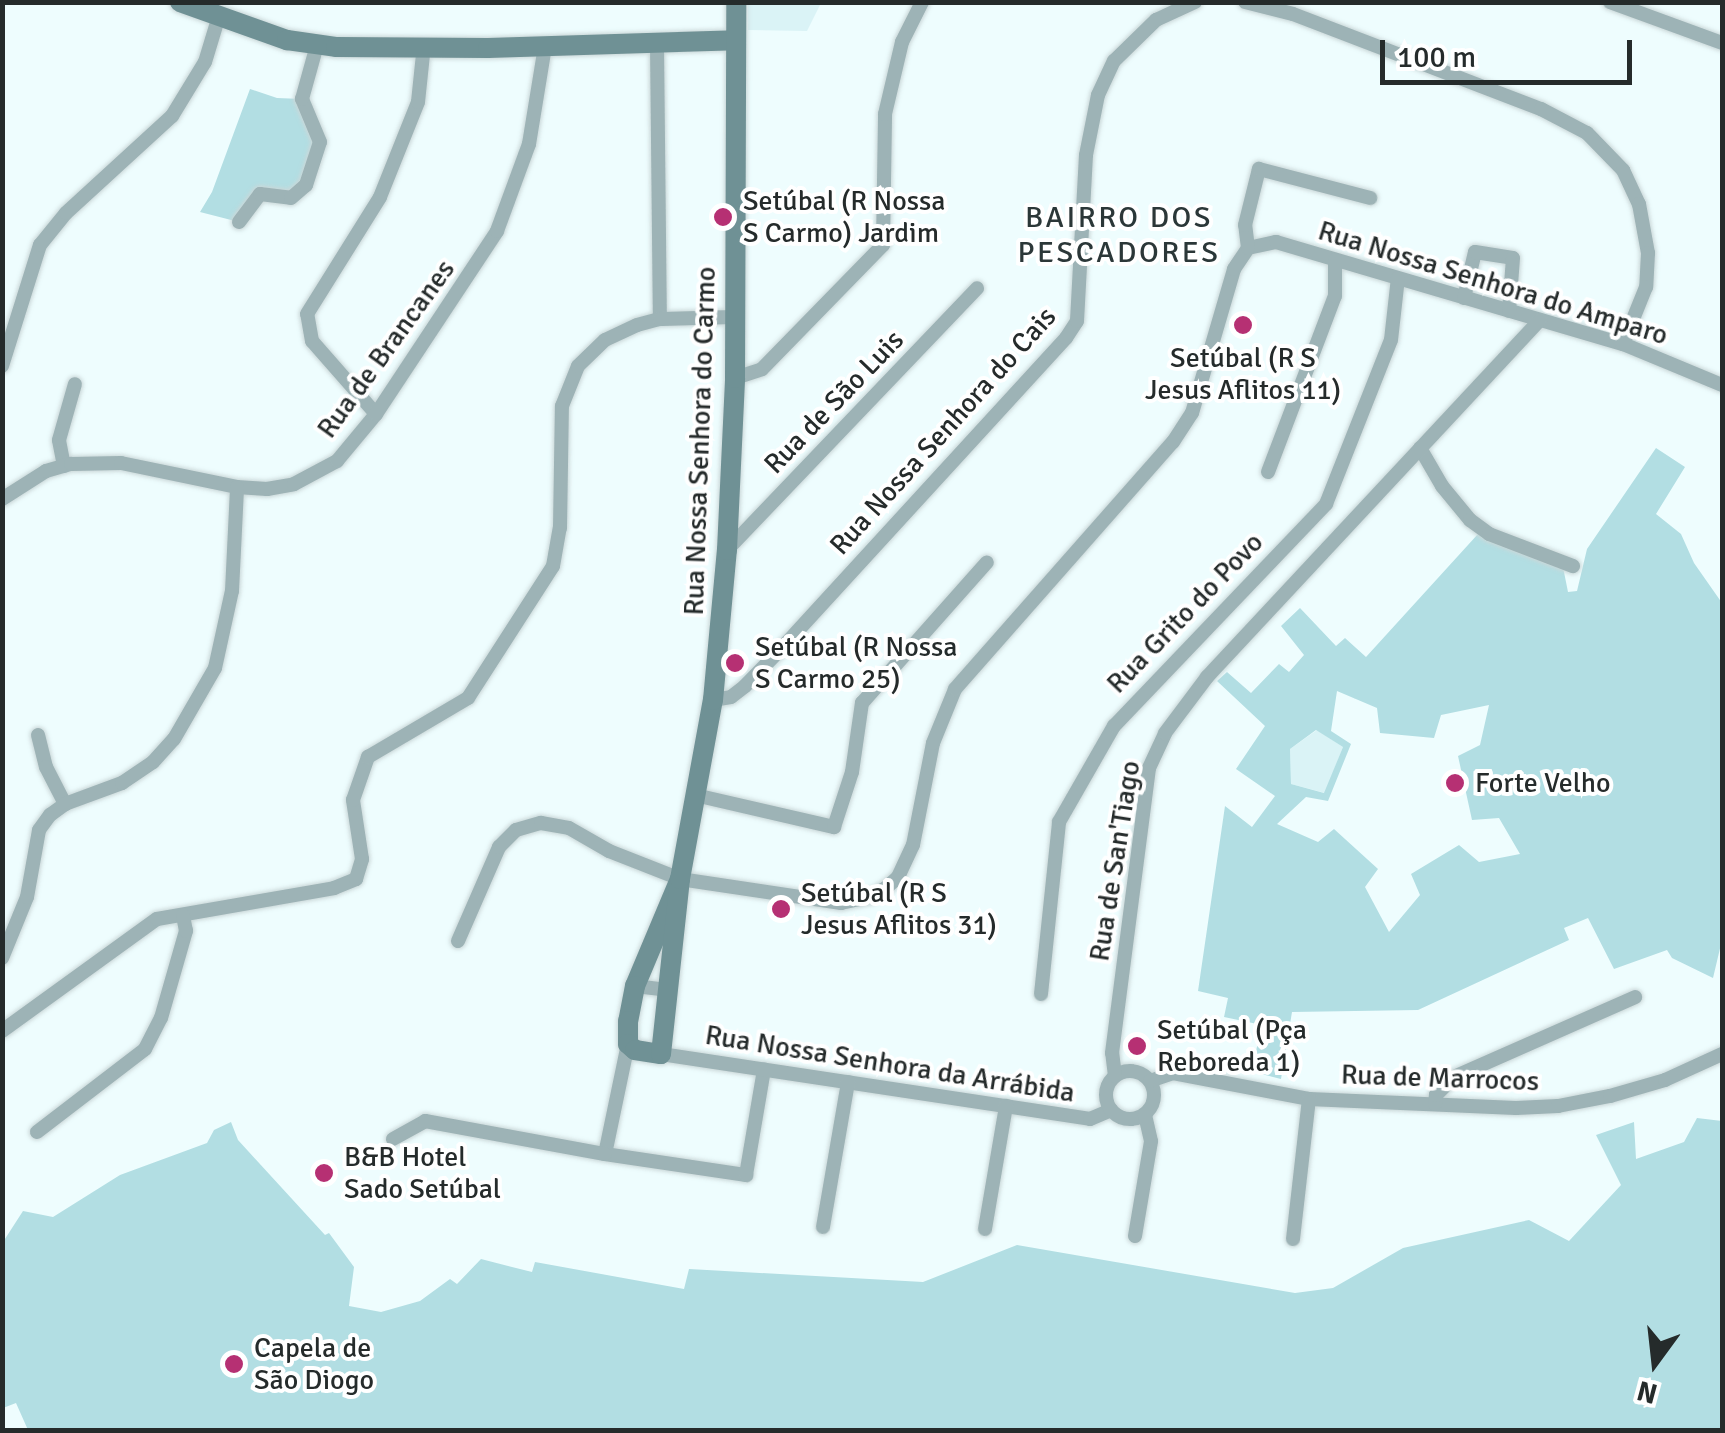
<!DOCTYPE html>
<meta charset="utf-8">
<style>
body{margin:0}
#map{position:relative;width:1725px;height:1433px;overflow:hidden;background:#eefdfe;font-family:Signika,sans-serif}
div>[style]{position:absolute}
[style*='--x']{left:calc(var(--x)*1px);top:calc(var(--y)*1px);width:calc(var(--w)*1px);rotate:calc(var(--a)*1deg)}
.built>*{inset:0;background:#daf3f6}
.green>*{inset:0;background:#b2dee3}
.roads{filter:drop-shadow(0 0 2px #cad7d8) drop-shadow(0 0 2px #cad7d8)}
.street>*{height:14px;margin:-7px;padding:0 7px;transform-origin:7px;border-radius:7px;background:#9db3b6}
.street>.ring{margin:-7px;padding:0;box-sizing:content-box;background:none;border:14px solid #9db3b6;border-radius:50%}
.secondary>*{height:20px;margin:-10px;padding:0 10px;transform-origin:10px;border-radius:10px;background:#6f9195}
.dots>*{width:28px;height:28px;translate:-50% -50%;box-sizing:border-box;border:5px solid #fff;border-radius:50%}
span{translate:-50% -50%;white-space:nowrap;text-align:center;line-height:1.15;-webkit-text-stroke:8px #fff;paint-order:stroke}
.poi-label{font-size:28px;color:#252b2b}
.left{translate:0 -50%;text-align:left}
.street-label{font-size:28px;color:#252b2b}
.neighbourhood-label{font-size:30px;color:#2b3738;letter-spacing:2.5px}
.frame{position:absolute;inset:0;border:5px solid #252b2b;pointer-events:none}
.north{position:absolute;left:1605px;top:1313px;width:100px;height:100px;-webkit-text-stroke:8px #fff;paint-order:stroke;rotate:195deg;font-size:28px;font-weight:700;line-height:40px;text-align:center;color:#252b2b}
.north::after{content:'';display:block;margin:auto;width:35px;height:45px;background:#252b2b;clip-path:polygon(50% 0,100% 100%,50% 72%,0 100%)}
.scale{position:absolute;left:1380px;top:40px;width:252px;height:45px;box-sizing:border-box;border:5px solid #252b2b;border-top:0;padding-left:12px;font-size:30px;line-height:35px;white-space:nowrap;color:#252b2b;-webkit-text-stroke:8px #fff;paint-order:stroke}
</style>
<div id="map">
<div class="built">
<div style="clip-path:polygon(748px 3px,748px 2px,821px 3px,807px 31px,748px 30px)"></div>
<div style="clip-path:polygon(1317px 730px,1343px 747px,1325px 793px,1291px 784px,1290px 749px)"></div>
</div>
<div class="green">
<div style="clip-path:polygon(250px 89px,277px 98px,302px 99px,319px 135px,303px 190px,270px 193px,239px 222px,200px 212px,212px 192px)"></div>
<div style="clip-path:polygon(evenodd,1656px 448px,1685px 467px,1656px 514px,1681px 534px,1694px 563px,1722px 603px,1722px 940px,1713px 978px,1672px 958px,1667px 950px,1614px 969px,1588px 918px,1564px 928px,1569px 940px,1418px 1010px,1292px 1012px,1281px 1079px,1258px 1073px,1259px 1066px,1253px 1064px,1262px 1025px,1224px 1017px,1228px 998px,1198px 991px,1225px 806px,1252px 827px,1275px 796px,1236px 769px,1265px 726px,1217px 681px,1227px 672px,1251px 693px,1279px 664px,1289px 672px,1304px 655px,1281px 626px,1300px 608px,1336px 646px,1345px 638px,1366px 657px,1478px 534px,1563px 567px,1568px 592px,1577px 591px,1587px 549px,1656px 448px,1337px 691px,1377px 708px,1380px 733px,1434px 738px,1441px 715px,1489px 705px,1480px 745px,1458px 756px,1472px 820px,1499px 818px,1520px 854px,1479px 862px,1459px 845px,1411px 874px,1420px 895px,1389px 932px,1365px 887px,1378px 869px,1334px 829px,1318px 842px,1277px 824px,1306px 797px,1328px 801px,1351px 744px,1331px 731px,1337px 691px,1656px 448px,1316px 730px,1343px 747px,1324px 793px,1291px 784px,1290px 749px,1316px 730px)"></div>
<div style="clip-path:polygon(1697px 1118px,1722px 1121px,1722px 1430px,28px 1430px,16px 1403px,3px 1408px,3px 1242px,23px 1211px,53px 1217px,120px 1175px,207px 1143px,214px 1130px,231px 1122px,238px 1140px,325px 1235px,329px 1233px,354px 1267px,349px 1306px,381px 1312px,420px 1301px,450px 1279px,457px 1284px,481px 1259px,532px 1272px,535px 1262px,684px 1289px,689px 1269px,923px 1282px,1017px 1245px,1295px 1293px,1333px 1288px,1403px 1248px,1529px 1220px,1569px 1241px,1621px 1185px,1596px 1135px,1634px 1122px,1636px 1159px,1684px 1142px)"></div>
</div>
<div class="roads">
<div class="street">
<div style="--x:1245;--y:2;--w:49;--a:14"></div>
<div style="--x:1293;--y:14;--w:266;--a:21"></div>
<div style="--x:1541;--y:109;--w:52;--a:27.6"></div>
<div style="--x:1587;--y:133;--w:52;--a:45.8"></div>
<div style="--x:1623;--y:170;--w:38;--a:65"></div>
<div style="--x:1639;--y:204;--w:50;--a:79.6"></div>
<div style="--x:1648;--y:253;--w:34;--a:93"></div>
<div style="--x:1646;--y:287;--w:61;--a:112"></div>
<div style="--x:1610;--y:2;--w:119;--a:20.1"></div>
<div style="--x:657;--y:44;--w:275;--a:89.4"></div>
<div style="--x:239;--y:222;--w:35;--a:-53"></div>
<div style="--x:260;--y:194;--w:31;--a:7"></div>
<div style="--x:291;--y:198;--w:20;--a:-41"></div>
<div style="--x:306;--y:185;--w:45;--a:-72"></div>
<div style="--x:320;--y:142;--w:47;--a:-112.7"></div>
<div style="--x:302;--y:99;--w:56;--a:-74.5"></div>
<div style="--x:1248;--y:248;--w:29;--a:-12"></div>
<div style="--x:1276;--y:242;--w:362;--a:16.4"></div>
<div style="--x:1623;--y:344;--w:107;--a:22.5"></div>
<div style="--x:1464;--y:298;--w:47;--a:-76.6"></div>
<div style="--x:1475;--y:252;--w:38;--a:9"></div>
<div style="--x:1513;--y:258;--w:53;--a:94.3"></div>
<div style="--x:2;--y:366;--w:127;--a:-72.6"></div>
<div style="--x:40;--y:245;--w:41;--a:-50.9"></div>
<div style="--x:66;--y:213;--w:144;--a:-42.5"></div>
<div style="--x:172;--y:116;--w:63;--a:-58.6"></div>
<div style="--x:205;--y:62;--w:48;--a:-73.1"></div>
<div style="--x:735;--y:378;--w:28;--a:-18"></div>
<div style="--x:762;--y:369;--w:173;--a:-45.7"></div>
<div style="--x:883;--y:245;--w:131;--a:-89.1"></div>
<div style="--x:885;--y:114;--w:74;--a:-76.7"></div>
<div style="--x:902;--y:42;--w:45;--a:-63.4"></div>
<div style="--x:376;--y:414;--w:97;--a:-131.2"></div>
<div style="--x:312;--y:341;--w:27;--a:-100"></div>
<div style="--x:307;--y:314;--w:138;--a:-58"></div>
<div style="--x:380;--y:197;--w:102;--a:-68.2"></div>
<div style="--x:418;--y:102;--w:57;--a:-84"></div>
<div style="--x:1420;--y:448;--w:44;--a:59.9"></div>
<div style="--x:1442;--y:486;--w:44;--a:50.5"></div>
<div style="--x:1470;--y:520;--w:24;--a:36"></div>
<div style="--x:1489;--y:534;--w:90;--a:20.9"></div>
<div style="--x:64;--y:466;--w:26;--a:-101"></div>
<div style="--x:59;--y:440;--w:58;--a:-74.1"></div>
<div style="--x:1268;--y:472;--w:188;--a:-69.2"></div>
<div style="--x:1335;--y:296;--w:36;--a:-90"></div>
<div style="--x:2;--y:499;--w:52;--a:-32.5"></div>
<div style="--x:46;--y:471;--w:26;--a:-16"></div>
<div style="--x:71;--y:464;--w:50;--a:-1.1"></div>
<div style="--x:121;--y:463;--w:118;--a:11.7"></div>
<div style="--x:237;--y:487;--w:30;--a:4"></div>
<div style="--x:267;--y:489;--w:27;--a:-10"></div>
<div style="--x:294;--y:484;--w:49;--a:-28.1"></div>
<div style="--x:337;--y:461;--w:61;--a:-50.3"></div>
<div style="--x:376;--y:414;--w:219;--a:-56.5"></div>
<div style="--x:497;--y:231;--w:93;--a:-69.8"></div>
<div style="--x:529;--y:144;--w:99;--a:-80.7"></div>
<div style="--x:727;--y:550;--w:362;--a:-46.3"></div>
<div style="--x:713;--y:700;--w:18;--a:-9"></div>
<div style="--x:731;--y:697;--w:18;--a:-38"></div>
<div style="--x:745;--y:686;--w:52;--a:-45.8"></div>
<div style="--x:781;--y:649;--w:422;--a:-47.5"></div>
<div style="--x:1066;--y:338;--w:20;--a:-57"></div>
<div style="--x:1077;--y:321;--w:166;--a:-86.9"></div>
<div style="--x:1086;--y:155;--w:61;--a:-78.7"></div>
<div style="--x:1098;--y:95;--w:38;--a:-65"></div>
<div style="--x:1114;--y:61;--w:59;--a:-44.3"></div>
<div style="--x:1156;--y:20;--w:43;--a:-24.8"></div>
<div style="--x:38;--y:735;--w:33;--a:76"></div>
<div style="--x:46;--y:767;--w:42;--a:62.8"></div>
<div style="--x:695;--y:795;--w:143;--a:13"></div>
<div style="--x:834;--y:827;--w:58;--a:-71.9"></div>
<div style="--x:852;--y:772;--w:70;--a:-81.8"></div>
<div style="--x:862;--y:703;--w:188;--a:-48.4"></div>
<div style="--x:458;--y:941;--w:103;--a:-66.4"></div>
<div style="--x:499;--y:847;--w:24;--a:-45"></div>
<div style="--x:516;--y:830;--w:26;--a:-16"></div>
<div style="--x:541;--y:823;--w:28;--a:10"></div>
<div style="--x:569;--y:828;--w:46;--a:29.9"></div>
<div style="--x:609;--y:851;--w:76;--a:21.5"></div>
<div style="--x:680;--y:879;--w:163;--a:8.5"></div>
<div style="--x:841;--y:903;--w:30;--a:-12"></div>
<div style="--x:870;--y:897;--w:20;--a:-30"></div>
<div style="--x:887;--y:887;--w:15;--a:-42"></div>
<div style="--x:898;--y:877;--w:35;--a:-65"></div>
<div style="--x:913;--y:845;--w:104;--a:-78.9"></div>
<div style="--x:933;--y:743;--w:58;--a:-67.8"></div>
<div style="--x:955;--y:689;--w:329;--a:-48.6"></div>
<div style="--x:1173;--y:442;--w:35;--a:-57"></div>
<div style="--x:1192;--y:413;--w:150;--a:-73.7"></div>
<div style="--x:1234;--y:269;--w:25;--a:-56"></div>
<div style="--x:1248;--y:248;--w:23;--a:-97"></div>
<div style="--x:1245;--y:225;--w:58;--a:-76"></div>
<div style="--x:1259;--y:169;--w:115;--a:14.6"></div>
<div style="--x:2;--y:958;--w:66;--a:-67.7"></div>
<div style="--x:27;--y:897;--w:68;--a:-79.8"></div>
<div style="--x:39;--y:830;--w:19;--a:-54"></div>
<div style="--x:50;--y:815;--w:19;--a:-36"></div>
<div style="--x:65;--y:804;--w:61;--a:-20.2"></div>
<div style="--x:122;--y:783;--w:37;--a:-34"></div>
<div style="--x:153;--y:762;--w:31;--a:-48"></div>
<div style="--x:174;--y:739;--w:82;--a:-60"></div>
<div style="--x:215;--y:668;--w:79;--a:-77.6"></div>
<div style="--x:232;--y:591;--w:104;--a:-87.2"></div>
<div style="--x:635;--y:986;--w:26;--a:7"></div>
<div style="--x:661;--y:989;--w:11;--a:56"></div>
<div style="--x:1041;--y:994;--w:173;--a:-84"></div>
<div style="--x:1059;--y:822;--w:111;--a:-60.2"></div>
<div style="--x:1114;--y:726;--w:307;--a:-46.3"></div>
<div style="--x:1326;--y:504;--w:176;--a:-68.4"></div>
<div style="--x:1391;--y:340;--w:62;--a:-83.6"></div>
<div style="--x:2;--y:1031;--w:191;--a:-35.9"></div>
<div style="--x:157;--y:919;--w:180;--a:-9.9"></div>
<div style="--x:334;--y:888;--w:24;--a:-22"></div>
<div style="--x:356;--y:879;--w:21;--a:-73"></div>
<div style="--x:362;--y:859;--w:60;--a:-98.7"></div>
<div style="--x:353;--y:800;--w:46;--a:-70.8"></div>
<div style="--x:368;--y:757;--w:116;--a:-30.5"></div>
<div style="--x:468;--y:698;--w:157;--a:-57.2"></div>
<div style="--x:553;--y:566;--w:39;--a:-80"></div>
<div style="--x:560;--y:528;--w:122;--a:-89.1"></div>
<div style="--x:562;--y:406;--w:43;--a:-68.2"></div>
<div style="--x:578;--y:366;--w:37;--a:-44"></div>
<div style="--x:605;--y:340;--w:35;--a:-25"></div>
<div style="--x:637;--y:325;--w:24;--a:-15"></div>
<div style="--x:660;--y:319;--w:75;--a:-1.5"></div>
<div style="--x:628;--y:1044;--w:112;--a:101.8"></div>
<div style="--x:605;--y:1154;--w:143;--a:8.5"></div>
<div style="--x:746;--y:1175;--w:107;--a:-80.3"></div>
<div style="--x:661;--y:1054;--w:434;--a:8.6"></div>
<div style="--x:1090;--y:1119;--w:23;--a:-23"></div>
<div class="ring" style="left:1106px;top:1071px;width:34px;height:34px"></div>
<div style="--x:1115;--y:1076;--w:23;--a:-97"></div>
<div style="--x:1112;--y:1053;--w:287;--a:-82.6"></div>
<div style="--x:1149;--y:768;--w:38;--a:-65"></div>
<div style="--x:1165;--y:733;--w:70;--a:-53.1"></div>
<div style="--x:1207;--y:677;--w:488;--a:-47"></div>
<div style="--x:1150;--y:1081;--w:24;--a:-19"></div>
<div style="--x:1173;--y:1073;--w:138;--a:10.8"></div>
<div style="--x:1309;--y:1099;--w:207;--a:2.5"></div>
<div style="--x:1516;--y:1108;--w:42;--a:-2.7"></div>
<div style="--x:1558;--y:1106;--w:53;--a:-10.9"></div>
<div style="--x:1610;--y:1096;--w:57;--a:-16.2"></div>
<div style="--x:1665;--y:1080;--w:63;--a:-24.5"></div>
<div style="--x:1435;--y:1104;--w:9;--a:-84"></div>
<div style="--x:1436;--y:1095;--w:25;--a:-45"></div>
<div style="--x:1454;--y:1077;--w:198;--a:-23.8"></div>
<div style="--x:37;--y:1132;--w:136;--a:-37.5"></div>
<div style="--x:145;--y:1049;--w:35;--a:-63"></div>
<div style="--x:161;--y:1018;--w:91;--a:-74"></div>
<div style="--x:186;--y:931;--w:16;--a:-101"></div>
<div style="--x:393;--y:1139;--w:37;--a:-29"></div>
<div style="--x:425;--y:1121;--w:183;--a:10.4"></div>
<div style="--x:823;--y:1227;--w:147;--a:-80.2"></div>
<div style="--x:985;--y:1229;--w:125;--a:-80.3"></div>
<div style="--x:1135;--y:1236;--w:96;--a:-80.4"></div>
<div style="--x:1151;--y:1141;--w:27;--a:-103"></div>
<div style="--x:1293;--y:1239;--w:141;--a:-83.5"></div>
</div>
<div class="secondary">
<div style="--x:180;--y:2;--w:114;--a:19.6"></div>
<div style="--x:287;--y:40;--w:49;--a:8.1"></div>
<div style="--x:336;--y:47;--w:152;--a:0.4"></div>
<div style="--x:488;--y:48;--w:248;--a:-1.8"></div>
<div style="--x:680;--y:879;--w:116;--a:112.8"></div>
<div style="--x:635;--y:986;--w:36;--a:101"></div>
<div style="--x:628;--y:1021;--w:23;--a:90"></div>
<div style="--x:628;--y:1044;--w:9;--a:41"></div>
<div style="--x:635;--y:1050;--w:26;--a:9"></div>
<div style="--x:661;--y:1054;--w:176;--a:-83.8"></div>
<div style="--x:680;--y:879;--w:182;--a:-79.6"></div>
<div style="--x:713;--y:700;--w:151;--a:-84.7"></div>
<div style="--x:727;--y:550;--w:172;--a:-87.3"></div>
<div style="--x:735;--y:378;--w:376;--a:-89.8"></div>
</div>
</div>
<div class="dots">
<div style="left:723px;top:217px;background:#b63073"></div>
<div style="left:1243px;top:325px;background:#b63073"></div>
<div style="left:735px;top:663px;background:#b63073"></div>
<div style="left:1455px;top:783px;background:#b63073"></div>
<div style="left:781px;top:909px;background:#b63073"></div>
<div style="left:1137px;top:1046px;background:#b63073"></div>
<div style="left:324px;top:1173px;background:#b63073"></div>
<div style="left:234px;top:1364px;background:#b63073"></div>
</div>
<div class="poi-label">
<span class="left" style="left:743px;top:217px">Setúbal (R Nossa<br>S Carmo) Jardim</span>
<span style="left:1243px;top:374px">Setúbal (R S<br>Jesus Aflitos 11)</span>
<span class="left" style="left:755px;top:663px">Setúbal (R Nossa<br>S Carmo 25)</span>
<span class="left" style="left:1475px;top:783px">Forte Velho</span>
<span class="left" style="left:801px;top:909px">Setúbal (R S<br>Jesus Aflitos 31)</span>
<span class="left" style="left:1157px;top:1046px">Setúbal (Pça<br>Reboreda 1)</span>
<span class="left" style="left:344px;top:1173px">B&amp;B Hotel<br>Sado Setúbal</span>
<span class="left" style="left:254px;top:1364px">Capela de<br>São Diogo</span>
</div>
<div class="street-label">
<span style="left:1493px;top:283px;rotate:17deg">Rua Nossa Senhora do Amparo</span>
<span style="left:386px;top:349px;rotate:-54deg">Rua de Brancanes</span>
<span style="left:834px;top:402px;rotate:-46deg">Rua de São Luis</span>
<span style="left:943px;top:431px;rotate:-48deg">Rua Nossa Senhora do Cais</span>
<span style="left:700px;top:441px;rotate:-88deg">Rua Nossa Senhora do Carmo</span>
<span style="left:1185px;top:613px;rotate:-46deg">Rua Grito do Povo</span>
<span style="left:1115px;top:861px;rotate:-81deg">Rua de San'Tiago</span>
<span style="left:890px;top:1064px;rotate:9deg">Rua Nossa Senhora da Arrábida</span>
<span style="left:1440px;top:1078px;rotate:2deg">Rua de Marrocos</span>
</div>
<div class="neighbourhood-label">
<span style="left:1119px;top:235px">BAIRRO DOS<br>PESCADORES</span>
</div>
<div class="frame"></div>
<div class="north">N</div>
<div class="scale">100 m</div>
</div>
